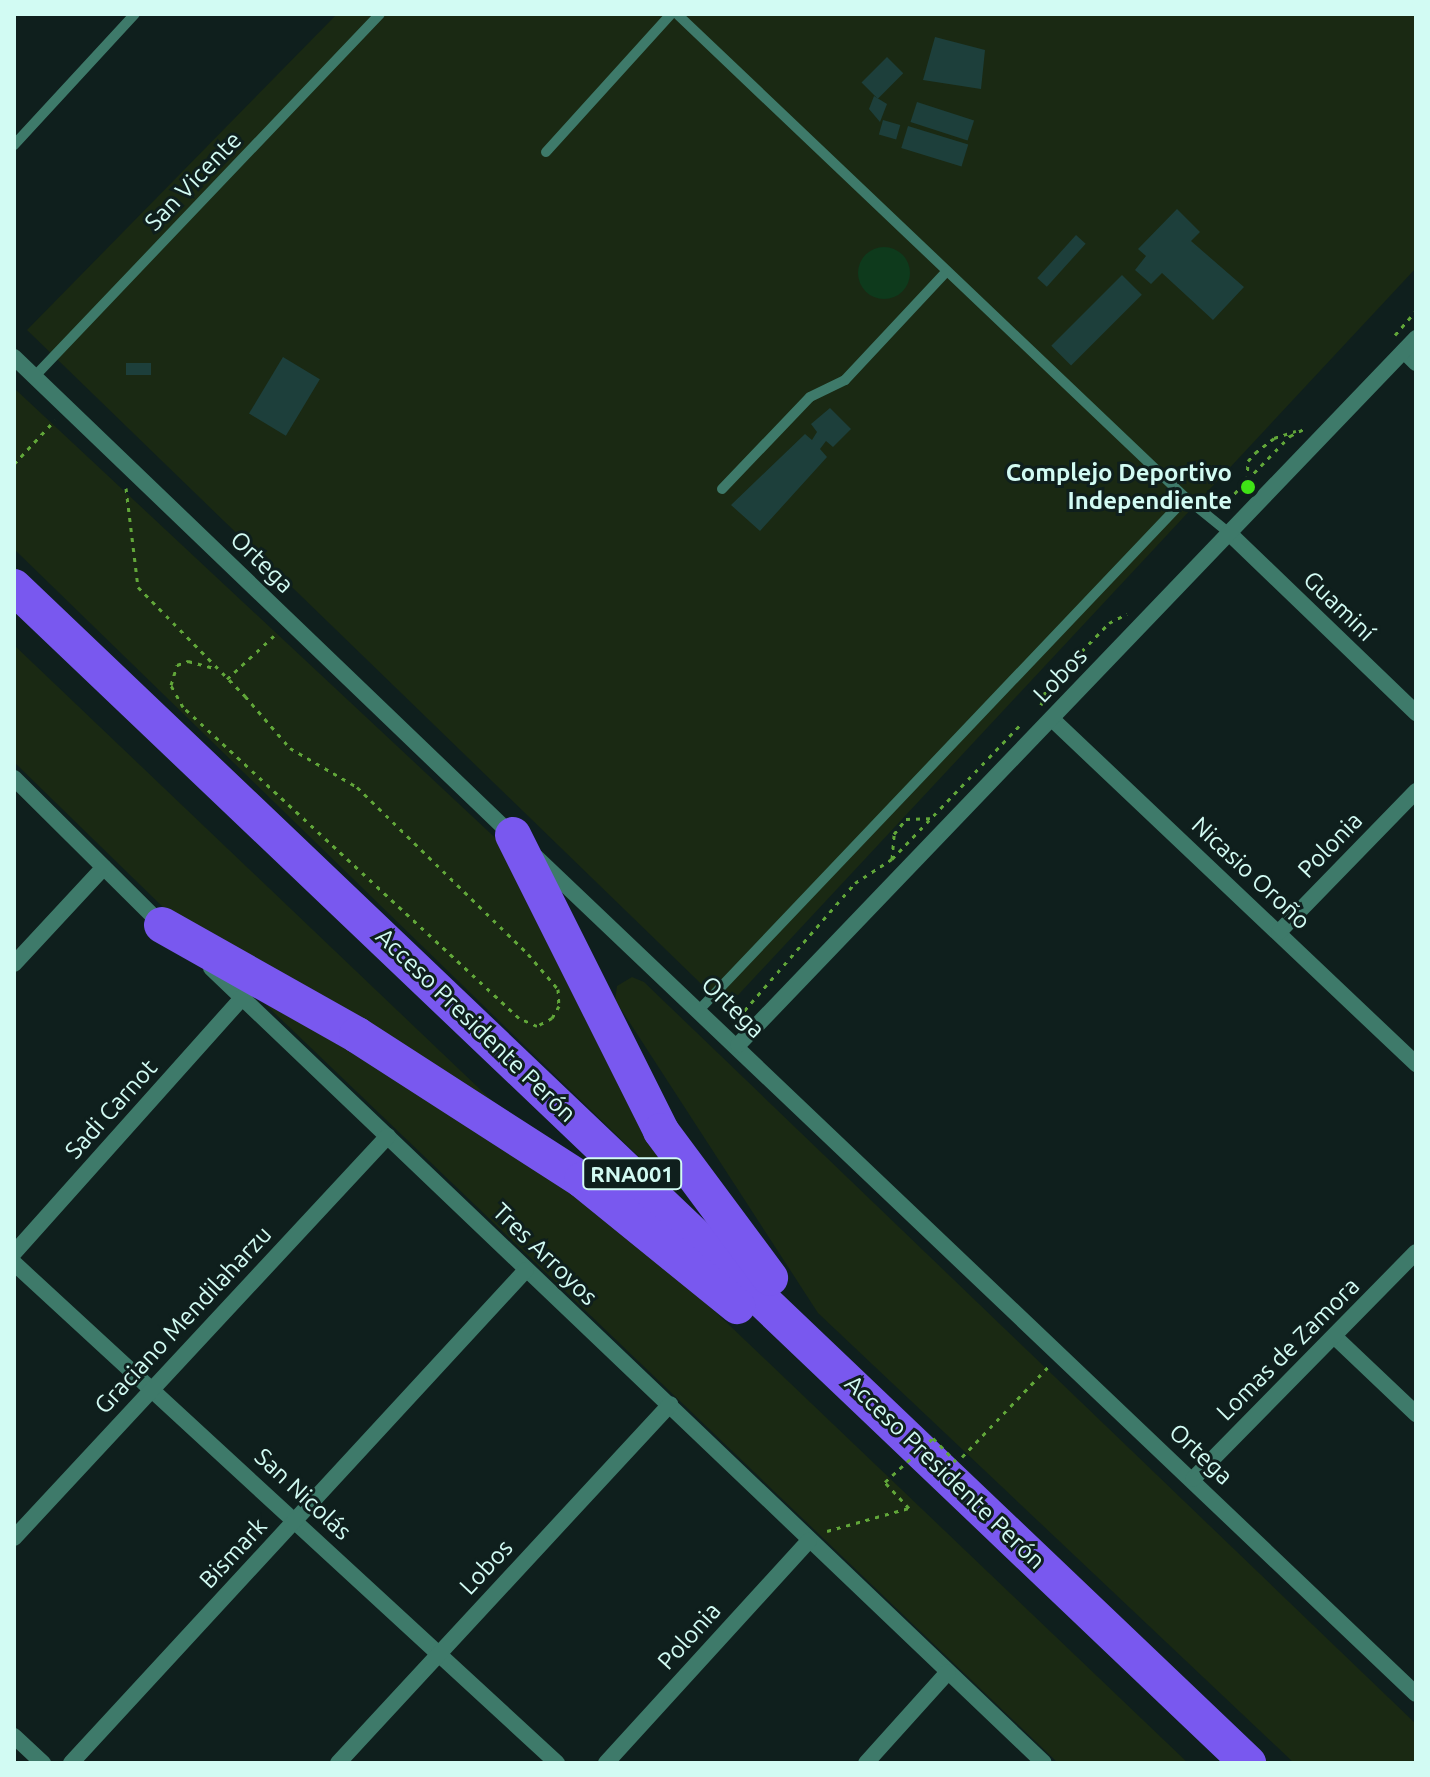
<!DOCTYPE html>
<meta charset="utf-8">
<style>
body{margin:0}
#map{position:relative;width:1430px;height:1777px;overflow:hidden;background:#0f1f1d;font-family:Ubuntu,sans-serif}
div>[style]{position:absolute}
[style*='--x']{left:calc(var(--x)*1px);top:calc(var(--y)*1px);width:calc(var(--w)*1px);rotate:calc(var(--a)*1deg)}
.green>*{inset:0;background:#1a2913}
.water>*{inset:0;background:#0e3a1c}
.round{border-radius:50%}
.building>*{inset:0;background:#1d3f3b;transform-origin:0 0}
.path>*{height:3px;margin-top:-1.5px;transform-origin:0;background:repeating-linear-gradient(90deg,#61a739 0 4px,transparent 0 10px)}
.lane>*{height:10px;margin:-5px;padding:0 5px;transform-origin:5px;border-radius:5px;background:#3e7a6a}
.street>*{height:16px;margin:-8px;padding:0 8px;transform-origin:8px;border-radius:8px;background:#3e7a6a}
.highway>*{height:36px;margin:-18px;padding:0 18px;transform-origin:18px;border-radius:18px;background:#7958ef}
.path-bridge>*{height:3px;margin-top:-1.5px;transform-origin:0;background:repeating-linear-gradient(90deg,#61a739 0 4px,transparent 0 10px)}
.dots>*{width:22px;height:22px;translate:-50% -50%;box-sizing:border-box;border:4px solid #0f1f1d;border-radius:50%}
span{translate:-50% -50%;white-space:nowrap;text-align:center;line-height:1.15;-webkit-text-stroke:6px #0f1f1d;paint-order:stroke}
.shield-label span{padding:2px 6px;background:#0f1f1d;border:2px solid;border-radius:6px;-webkit-text-stroke-width:0}
.shield-label{font-size:22px;color:#d2fbf3;font-weight:700}
.street-label{font-size:24px;color:#d2fbf3}
.poi-label{font-size:24px;color:#d2fbf3;font-weight:700}
.right{translate:-100% -50%;text-align:right}
.frame{position:absolute;inset:0;border:16px solid #d2fbf3;pointer-events:none}
</style>
<div id="map">
<div class="green">
<div style="clip-path:polygon(337px 14px,1416px 14px,1416px 268px,726px 1008px,27px 330px)"></div>
<div style="clip-path:polygon(14px 388px,504px 846px,674px 1191px,14px 549px)"></div>
<div style="clip-path:polygon(14px 645px,506px 1114px,170px 914px,14px 762px)"></div>
<div style="clip-path:polygon(632px 977px,644px 982px,1416px 1724px,1416px 1763px,1294px 1763px,818px 1313px,615px 1000px,617px 986px)"></div>
<div style="clip-path:polygon(239px 979px,459px 1105px,658px 1257px,1188px 1763px,1058px 1763px)"></div>
</div>
<div class="water">
<div class="round" style="left:858px;top:247px;width:52px;height:52px"></div>
</div>
<div class="building">
<div style="clip-path:polygon(935px 37px,985px 50px,981px 89px,923px 80px)"></div>
<div style="left:887px;top:57px;width:23px;height:36px;rotate:45deg"></div>
<div style="clip-path:polygon(874px 96px,887px 104px,880px 122px,869px 109px)"></div>
<div style="left:917px;top:102px;width:60px;height:21px;rotate:18deg"></div>
<div style="left:883px;top:120px;width:18px;height:15px;rotate:16deg"></div>
<div style="left:908px;top:126px;width:63px;height:23px;rotate:17deg"></div>
<div style="clip-path:polygon(1177px 209px,1200px 232px,1191px 241px,1244px 287px,1213px 320px,1162px 273px,1151px 284px,1135px 270px,1146px 256px,1138px 249px)"></div>
<div style="left:1076px;top:235px;width:13px;height:58px;rotate:42deg"></div>
<div style="left:1122px;top:275px;width:28px;height:100px;rotate:45deg"></div>
<div style="left:283px;top:357px;width:43px;height:66px;rotate:31deg"></div>
<div style="left:151px;top:363px;width:12px;height:25px;rotate:90deg"></div>
<div style="clip-path:polygon(830px 408px,851px 429px,833px 447px,826px 441px,820px 449px,827px 457px,760px 531px,731px 505px,805px 434px,812px 440px,817px 432px,811px 424px)"></div>
</div>
<div class="path">
<div style="--x:1395;--y:335;--w:32;--a:-49"></div>
<div style="--x:14;--y:464;--w:60;--a:-47"></div>
<div style="--x:1247;--y:480;--w:62;--a:-45.7"></div>
<div style="--x:1290;--y:436;--w:18;--a:-27"></div>
<div style="--x:126;--y:488;--w:100;--a:83.1"></div>
<div style="--x:138;--y:587;--w:153;--a:45.5"></div>
<div style="--x:245;--y:696;--w:69;--a:49.1"></div>
<div style="--x:290;--y:748;--w:78;--a:30.2"></div>
<div style="--x:357;--y:787;--w:239;--a:44.3"></div>
<div style="--x:528;--y:954;--w:46;--a:49.4"></div>
<div style="--x:558;--y:989;--w:17;--a:87"></div>
<div style="--x:559;--y:1006;--w:14;--a:120"></div>
<div style="--x:552;--y:1018;--w:17;--a:152"></div>
<div style="--x:537;--y:1026;--w:20;--a:-156"></div>
<div style="--x:519;--y:1018;--w:458;--a:-137.2"></div>
<div style="--x:183;--y:707;--w:25;--a:-119"></div>
<div style="--x:171;--y:685;--w:21;--a:-73"></div>
<div style="--x:177;--y:665;--w:12;--a:-20"></div>
<div style="--x:188;--y:661;--w:27;--a:15"></div>
<div style="--x:1221;--y:508;--w:38;--a:-47"></div>
<div style="--x:1247;--y:480;--w:19;--a:-87"></div>
<div style="--x:1248;--y:461;--w:11;--a:-49"></div>
<div style="--x:1255;--y:453;--w:24;--a:-38"></div>
<div style="--x:1274;--y:438;--w:23;--a:-18"></div>
<div style="--x:227;--y:679;--w:68;--a:-42.6"></div>
<div style="--x:1041;--y:705;--w:19;--a:-72"></div>
<div style="--x:1047;--y:687;--w:89;--a:-45.9"></div>
<div style="--x:1109;--y:623;--w:20;--a:-27"></div>
<div style="--x:892;--y:859;--w:187;--a:-46.3"></div>
<div style="--x:730;--y:1011;--w:12;--a:42"></div>
<div style="--x:738;--y:1018;--w:179;--a:-49.1"></div>
<div style="--x:855;--y:883;--w:44;--a:-33"></div>
<div style="--x:892;--y:859;--w:25;--a:-85"></div>
<div style="--x:894;--y:834;--w:19;--a:-51"></div>
<div style="--x:906;--y:819;--w:24;--a:-2"></div>
<div style="--x:962;--y:1457;--w:124;--a:-46.3"></div>
<div style="--x:827;--y:1531;--w:85;--a:-15.7"></div>
</div>
<div class="lane">
<div style="--x:677;--y:14;--w:702;--a:43.56"></div>
<div style="--x:1186;--y:498;--w:55;--a:39.1"></div>
<div style="--x:14;--y:145;--w:178;--a:-47.3"></div>
<div style="--x:546;--y:152;--w:186;--a:-47.8"></div>
<div style="--x:35;--y:376;--w:500;--a:-46.38"></div>
<div style="--x:722;--y:489;--w:127;--a:-46.3"></div>
<div style="--x:810;--y:397;--w:39;--a:-26"></div>
<div style="--x:845;--y:380;--w:149;--a:-46.9"></div>
<div style="--x:700;--y:1009;--w:705;--a:-46.44"></div>
</div>
<div class="street">
<div style="--x:1404;--y:351;--w:17;--a:45"></div>
<div style="--x:14;--y:357;--w:696;--a:43.84"></div>
<div style="--x:1229;--y:533;--w:260;--a:43.9"></div>
<div style="--x:1052;--y:719;--w:502;--a:43.46"></div>
<div style="--x:14;--y:778;--w:210;--a:44.8"></div>
<div style="--x:536;--y:857;--w:1214;--a:43.57"></div>
<div style="--x:1279;--y:932;--w:197;--a:-45.8"></div>
<div style="--x:14;--y:964;--w:132;--a:-47.1"></div>
<div style="--x:211;--y:968;--w:1151;--a:43.66"></div>
<div style="--x:738;--y:1045;--w:980;--a:-46.2"></div>
<div style="--x:14;--y:1253;--w:343;--a:-48.2"></div>
<div style="--x:14;--y:1263;--w:738;--a:42.64"></div>
<div style="--x:1335;--y:1337;--w:112;--a:43.5"></div>
<div style="--x:1193;--y:1479;--w:318;--a:-45.5"></div>
<div style="--x:14;--y:1538;--w:549;--a:-47.07"></div>
<div style="--x:14;--y:1736;--w:40;--a:43"></div>
<div style="--x:71;--y:1763;--w:671;--a:-47.3"></div>
<div style="--x:338;--y:1763;--w:489;--a:-47.2"></div>
<div style="--x:606;--y:1763;--w:301;--a:-47.6"></div>
<div style="--x:866;--y:1763;--w:122;--a:-48"></div>
</div>
<div class="highway">
<div style="--x:14;--y:587;--w:1705;--a:43.62"></div>
<div style="--x:513;--y:835;--w:331;--a:63.4"></div>
<div style="--x:661;--y:1131;--w:183;--a:53.4"></div>
<div style="--x:162;--y:925;--w:224;--a:29.4"></div>
<div style="--x:357;--y:1035;--w:268;--a:32.8"></div>
<div style="--x:582;--y:1180;--w:200;--a:39.1"></div>
</div>
<div class="path-bridge">
<div style="--x:909;--y:1508;--w:35;--a:-133"></div>
<div style="--x:885;--y:1482;--w:65;--a:-42.5"></div>
<div style="--x:933;--y:1438;--w:33;--a:46"></div>
</div>
<div class="dots">
<div style="left:1248px;top:487px;background:#3fe316"></div>
</div>
<div class="shield-label">
<span style="left:632px;top:1174px">RNA001</span>
</div>
<div class="street-label">
<span style="left:193px;top:181px;rotate:-46deg">San Vicente</span>
<span style="left:262px;top:562px;rotate:44deg">Ortega</span>
<span style="left:1339px;top:606px;rotate:44deg">Guaminí</span>
<span style="left:1060px;top:675px;rotate:-46deg">Lobos</span>
<span style="left:1330px;top:845px;rotate:-46deg">Polonia</span>
<span style="left:1251px;top:873px;rotate:43deg">Nicasio Oroño</span>
<span style="left:733px;top:1007px;rotate:44deg">Ortega</span>
<span style="left:476px;top:1025px;rotate:44deg">Acceso Presidente Perón</span>
<span style="left:111px;top:1109px;rotate:-48deg">Sadi Carnot</span>
<span style="left:545px;top:1254px;rotate:44deg">Tres Arroyos</span>
<span style="left:183px;top:1320px;rotate:-47deg">Graciano Mendilaharzu</span>
<span style="left:1288px;top:1349px;rotate:-45deg">Lomas de Zamora</span>
<span style="left:1201px;top:1454px;rotate:43deg">Ortega</span>
<span style="left:945px;top:1472px;rotate:44deg">Acceso Presidente Perón</span>
<span style="left:303px;top:1494px;rotate:43deg">San Nicolás</span>
<span style="left:233px;top:1553px;rotate:-47deg">Bismark</span>
<span style="left:486px;top:1567px;rotate:-47deg">Lobos</span>
<span style="left:689px;top:1636px;rotate:-48deg">Polonia</span>
</div>
<div class="poi-label">
<span class="right" style="left:1232px;top:487px">Complejo Deportivo<br>Independiente</span>
</div>
<div class="frame"></div>
</div>
